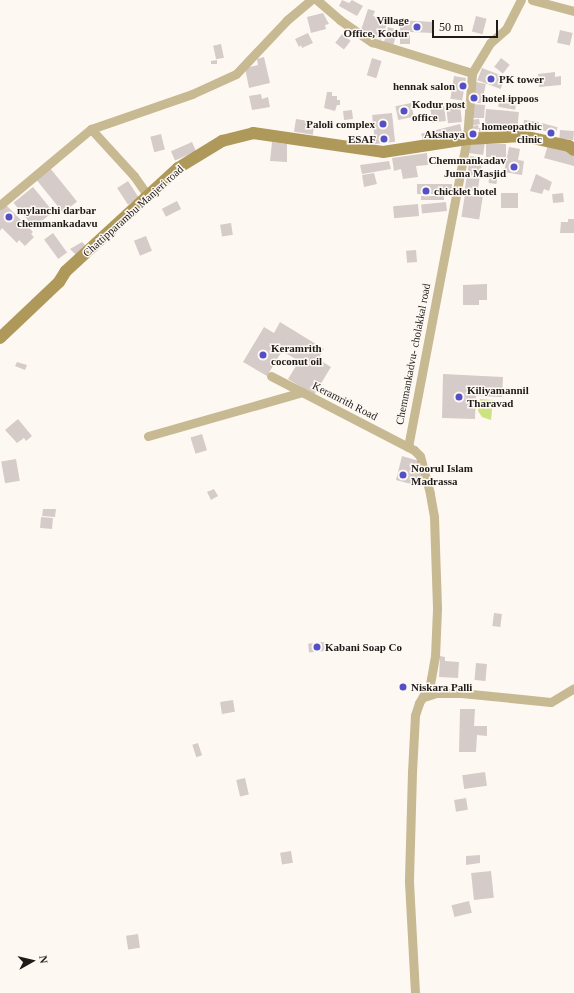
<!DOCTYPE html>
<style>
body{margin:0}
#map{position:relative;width:574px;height:993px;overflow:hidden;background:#fef8f3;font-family:"Times New Roman",serif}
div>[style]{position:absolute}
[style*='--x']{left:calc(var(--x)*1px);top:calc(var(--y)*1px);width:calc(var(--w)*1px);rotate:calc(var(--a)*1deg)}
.water>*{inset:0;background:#cde281}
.building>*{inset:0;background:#d5cbc9;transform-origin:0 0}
.minor>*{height:9px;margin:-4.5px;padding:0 4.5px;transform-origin:4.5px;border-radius:4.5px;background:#c7b991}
.secondary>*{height:12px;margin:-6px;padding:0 6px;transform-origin:6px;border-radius:6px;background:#ae995b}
.dots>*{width:11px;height:11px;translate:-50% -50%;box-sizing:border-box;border:2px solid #fef8f3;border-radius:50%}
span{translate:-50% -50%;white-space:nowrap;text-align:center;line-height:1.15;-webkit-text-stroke:3px #fef8f3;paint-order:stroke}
.poi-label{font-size:11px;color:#1e1b19;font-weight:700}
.right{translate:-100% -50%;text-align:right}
.left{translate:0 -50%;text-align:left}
.street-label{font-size:11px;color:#1e1b19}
.north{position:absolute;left:12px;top:941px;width:40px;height:40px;-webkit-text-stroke:3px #fef8f3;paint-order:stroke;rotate:82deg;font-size:11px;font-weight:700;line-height:16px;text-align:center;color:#1e1b19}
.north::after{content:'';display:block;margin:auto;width:14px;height:18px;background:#1e1b19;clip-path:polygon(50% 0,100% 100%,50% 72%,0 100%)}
.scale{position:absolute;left:432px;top:20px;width:66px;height:18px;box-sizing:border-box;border:2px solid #1e1b19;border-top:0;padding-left:5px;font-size:12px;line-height:14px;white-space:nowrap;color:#1e1b19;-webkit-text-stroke:3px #fef8f3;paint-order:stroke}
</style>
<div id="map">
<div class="water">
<div style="clip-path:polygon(480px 399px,493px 400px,491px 420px,482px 417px,478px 411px)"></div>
</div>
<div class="building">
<div style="clip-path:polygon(342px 0,349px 3px,352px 0,363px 6px,357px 16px,339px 6px)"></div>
<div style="clip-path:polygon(368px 9px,375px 11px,373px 16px,388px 21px,381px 40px,361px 30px)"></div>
<div style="clip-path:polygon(323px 13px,329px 24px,325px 25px,326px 29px,311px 33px,307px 17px)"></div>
<div style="left:476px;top:16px;width:11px;height:16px;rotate:15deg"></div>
<div style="clip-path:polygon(400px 20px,434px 22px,433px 33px,410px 32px,410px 44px,400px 44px)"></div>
<div style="clip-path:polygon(388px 27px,395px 29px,394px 32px,397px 33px,393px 46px,384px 42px)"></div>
<div style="left:560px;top:30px;width:13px;height:13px;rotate:13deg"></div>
<div style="clip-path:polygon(308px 33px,313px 43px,302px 48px,301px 45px,299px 47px,295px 39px)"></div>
<div style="left:342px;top:34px;width:11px;height:11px;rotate:38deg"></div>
<div style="left:221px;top:44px;width:14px;height:8px;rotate:78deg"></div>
<div style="clip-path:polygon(264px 57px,270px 83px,249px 88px,245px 68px,258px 65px,257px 59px)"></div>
<div style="left:372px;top:58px;width:10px;height:18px;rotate:17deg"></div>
<div style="left:501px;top:58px;width:11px;height:11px;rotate:38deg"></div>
<div style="clip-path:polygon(217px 60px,217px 64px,211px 64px,211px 61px)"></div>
<div style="left:482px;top:68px;width:25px;height:13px;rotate:21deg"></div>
<div style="clip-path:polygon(555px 72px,555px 77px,561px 76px,561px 85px,539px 87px,538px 74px)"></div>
<div style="left:454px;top:76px;width:12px;height:23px;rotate:9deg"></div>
<div style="left:476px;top:82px;width:10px;height:20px;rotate:11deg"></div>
<div style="clip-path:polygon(327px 92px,332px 92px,332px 96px,337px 96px,337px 100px,340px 100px,340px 105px,337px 105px,335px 111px,324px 108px)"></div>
<div style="clip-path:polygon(261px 94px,262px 99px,268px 97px,270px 107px,252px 110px,249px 96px)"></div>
<div style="left:500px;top:97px;width:17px;height:10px;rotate:10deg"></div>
<div style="left:411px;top:103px;width:14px;height:16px;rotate:78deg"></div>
<div style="left:460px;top:104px;width:18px;height:14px;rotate:84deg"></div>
<div style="clip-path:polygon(472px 104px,485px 105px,484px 118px,473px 118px,471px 115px)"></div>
<div style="left:444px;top:105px;width:16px;height:14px;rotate:83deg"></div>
<div style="left:486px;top:109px;width:33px;height:17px;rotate:5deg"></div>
<div style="left:352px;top:110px;width:9px;height:9px;rotate:84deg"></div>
<div style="left:392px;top:113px;width:29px;height:20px;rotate:84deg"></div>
<div style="left:296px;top:119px;width:19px;height:13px;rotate:9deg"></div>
<div style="clip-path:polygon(479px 119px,480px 124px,471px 126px,470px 120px)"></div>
<div style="left:524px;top:120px;width:15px;height:9px;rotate:8deg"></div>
<div style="left:542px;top:123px;width:16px;height:7px;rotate:15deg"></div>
<div style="left:460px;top:124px;width:8px;height:40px;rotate:76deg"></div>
<div style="left:478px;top:125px;width:4px;height:9px;rotate:76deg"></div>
<div style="left:489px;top:128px;width:9px;height:10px;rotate:90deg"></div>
<div style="left:560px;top:130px;width:14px;height:9px;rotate:4deg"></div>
<div style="left:161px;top:134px;width:16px;height:11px;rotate:76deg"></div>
<div style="left:470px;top:141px;width:15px;height:12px;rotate:8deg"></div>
<div style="left:192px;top:142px;width:10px;height:23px;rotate:66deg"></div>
<div style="clip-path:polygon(272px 142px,287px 144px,287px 162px,270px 161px)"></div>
<div style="left:486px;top:144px;width:20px;height:13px"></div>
<div style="clip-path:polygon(548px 145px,574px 153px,574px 166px,544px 158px)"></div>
<div style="clip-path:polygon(509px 147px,520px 149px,518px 160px,524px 161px,522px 175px,504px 172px)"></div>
<div style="clip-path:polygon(427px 153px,428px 165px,416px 166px,418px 177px,403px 179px,401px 169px,394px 171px,392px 158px)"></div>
<div style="left:470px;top:156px;width:13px;height:34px;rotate:9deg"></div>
<div style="clip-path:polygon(389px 161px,391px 169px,362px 174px,360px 165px)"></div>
<div style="left:50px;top:168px;width:43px;height:18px;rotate:51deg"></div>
<div style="left:490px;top:171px;width:8px;height:12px;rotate:7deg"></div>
<div style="clip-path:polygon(374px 173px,377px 184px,364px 187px,362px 175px)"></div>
<div style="clip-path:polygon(536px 174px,552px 182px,549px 191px,544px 189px,542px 194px,530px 191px)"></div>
<div style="left:128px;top:181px;width:20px;height:13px;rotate:57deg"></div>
<div style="left:417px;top:184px;width:35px;height:10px"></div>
<div style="left:33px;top:187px;width:32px;height:25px;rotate:51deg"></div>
<div style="left:501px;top:193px;width:17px;height:15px"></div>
<div style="left:563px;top:193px;width:9px;height:11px;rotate:84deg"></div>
<div style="left:465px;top:194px;width:18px;height:23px;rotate:9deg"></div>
<div style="left:444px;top:196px;width:4px;height:23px;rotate:90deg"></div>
<div style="left:177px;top:201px;width:9px;height:17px;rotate:63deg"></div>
<div style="left:446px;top:202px;width:9px;height:25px;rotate:84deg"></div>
<div style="clip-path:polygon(4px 203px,33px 232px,31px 234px,34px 237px,25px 246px,19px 240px,17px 243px,2px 228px,0 231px,0 207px)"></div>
<div style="left:418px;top:204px;width:12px;height:25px;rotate:85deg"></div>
<div style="clip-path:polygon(568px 219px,574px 219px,574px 233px,560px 233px,561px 222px,568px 222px)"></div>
<div style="left:231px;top:223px;width:12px;height:11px;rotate:81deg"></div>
<div style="left:53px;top:233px;width:24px;height:11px;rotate:54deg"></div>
<div style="left:146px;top:236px;width:16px;height:13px;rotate:68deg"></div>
<div style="clip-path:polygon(82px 242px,86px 246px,76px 255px,70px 249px)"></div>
<div style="left:416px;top:250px;width:12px;height:10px;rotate:85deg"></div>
<div style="clip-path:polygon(487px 284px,487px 300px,479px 300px,479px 305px,463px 305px,463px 285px)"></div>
<div style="clip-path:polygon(280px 322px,324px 349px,318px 359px,331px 367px,314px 395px,288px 379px,299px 361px,282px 351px,267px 376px,243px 362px,264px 327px,274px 333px)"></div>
<div style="clip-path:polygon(17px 362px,27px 365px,25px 370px,15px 366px)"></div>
<div style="clip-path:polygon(443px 374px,503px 377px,502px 397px,476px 396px,475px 419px,442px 418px)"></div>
<div style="clip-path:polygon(18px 419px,32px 436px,26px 441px,24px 438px,17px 443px,5px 430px)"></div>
<div style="left:202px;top:434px;width:17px;height:12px;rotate:73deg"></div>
<div style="clip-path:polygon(402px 456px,419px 461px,417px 468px,422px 470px,418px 486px,396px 480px)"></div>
<div style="left:16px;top:459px;width:22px;height:15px;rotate:80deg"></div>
<div style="clip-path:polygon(214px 489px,218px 496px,211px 500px,207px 492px)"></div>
<div style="clip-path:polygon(43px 509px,56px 509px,55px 517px,42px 516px)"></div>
<div style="left:41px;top:517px;width:12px;height:11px;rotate:5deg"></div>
<div style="left:494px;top:613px;width:8px;height:13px;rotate:7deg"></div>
<div style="left:324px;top:642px;width:9px;height:16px;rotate:84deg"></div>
<div style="clip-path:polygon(440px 656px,445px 657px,445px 661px,459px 662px,458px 678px,439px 677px)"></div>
<div style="left:476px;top:663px;width:11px;height:17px;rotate:5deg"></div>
<div style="left:233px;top:700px;width:12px;height:13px;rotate:81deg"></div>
<div style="clip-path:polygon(460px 709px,475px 709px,474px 726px,487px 726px,487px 736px,477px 735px,476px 752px,459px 752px)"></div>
<div style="left:198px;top:743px;width:13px;height:6px;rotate:72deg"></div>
<div style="left:485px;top:772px;width:14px;height:23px;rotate:82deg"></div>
<div style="left:245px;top:778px;width:17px;height:9px;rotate:77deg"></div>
<div style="left:466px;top:798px;width:12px;height:12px;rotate:81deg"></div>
<div style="left:291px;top:851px;width:12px;height:11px;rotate:81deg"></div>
<div style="clip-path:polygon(480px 855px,480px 863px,466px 865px,466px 856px)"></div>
<div style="left:491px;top:871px;width:27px;height:20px;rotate:84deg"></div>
<div style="left:469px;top:901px;width:12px;height:18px;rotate:76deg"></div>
<div style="left:138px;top:934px;width:14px;height:12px;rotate:82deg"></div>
</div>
<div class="minor">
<div style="--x:317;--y:0;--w:30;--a:41"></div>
<div style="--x:340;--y:20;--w:39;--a:35"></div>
<div style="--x:372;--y:42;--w:105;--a:17.2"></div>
<div style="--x:532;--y:0;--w:43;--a:14.7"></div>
<div style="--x:91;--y:129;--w:64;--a:47.5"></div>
<div style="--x:134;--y:176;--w:24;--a:55"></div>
<div style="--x:0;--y:205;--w:119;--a:-39.9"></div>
<div style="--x:91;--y:129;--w:107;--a:-19.1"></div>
<div style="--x:192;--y:94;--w:48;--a:-24.4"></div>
<div style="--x:236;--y:74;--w:74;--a:-46.6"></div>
<div style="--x:287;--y:20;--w:31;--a:-40"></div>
<div style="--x:271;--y:376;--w:161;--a:27.4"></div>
<div style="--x:414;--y:450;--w:8;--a:45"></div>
<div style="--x:420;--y:456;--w:39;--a:75"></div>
<div style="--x:430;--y:494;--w:23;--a:80"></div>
<div style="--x:434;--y:517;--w:92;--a:88.1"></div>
<div style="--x:437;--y:609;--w:47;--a:92.4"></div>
<div style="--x:435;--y:656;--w:28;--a:100"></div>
<div style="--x:430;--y:684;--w:22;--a:120"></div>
<div style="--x:419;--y:703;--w:13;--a:108"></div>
<div style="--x:415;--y:715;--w:57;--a:93"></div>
<div style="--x:412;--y:772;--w:110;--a:91.6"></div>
<div style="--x:409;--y:882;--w:111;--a:86.9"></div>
<div style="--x:148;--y:436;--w:160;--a:-15.9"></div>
<div style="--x:408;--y:447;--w:314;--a:-79.2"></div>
<div style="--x:467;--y:139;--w:66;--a:-85.7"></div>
<div style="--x:472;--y:73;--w:35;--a:-59"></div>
<div style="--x:490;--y:43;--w:21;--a:-41"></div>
<div style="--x:506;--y:29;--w:33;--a:-63"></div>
<div style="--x:424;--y:697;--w:13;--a:-18"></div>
<div style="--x:436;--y:693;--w:25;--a:0"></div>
<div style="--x:461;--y:693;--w:90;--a:5.7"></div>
<div style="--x:551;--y:702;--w:27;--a:-31"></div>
</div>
<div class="secondary">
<div style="--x:0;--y:338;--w:81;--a:-43.5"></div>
<div style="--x:59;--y:282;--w:13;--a:-58"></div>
<div style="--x:66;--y:271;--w:152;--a:-42.6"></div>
<div style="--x:178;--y:168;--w:52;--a:-31.5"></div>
<div style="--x:222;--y:141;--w:32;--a:-14"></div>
<div style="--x:253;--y:133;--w:131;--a:8.3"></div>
<div style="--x:383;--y:152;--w:85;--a:-8.8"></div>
<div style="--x:467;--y:139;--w:56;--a:-3.1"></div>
<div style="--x:523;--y:136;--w:47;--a:12.3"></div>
<div style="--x:569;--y:146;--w:6;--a:39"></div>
</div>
<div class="dots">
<div style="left:417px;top:27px;background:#5350c7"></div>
<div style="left:491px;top:79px;background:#5350c7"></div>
<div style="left:463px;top:86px;background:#5350c7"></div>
<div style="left:474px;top:98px;background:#5350c7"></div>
<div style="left:404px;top:111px;background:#5350c7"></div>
<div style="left:383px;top:124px;background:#5350c7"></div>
<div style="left:551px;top:133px;background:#5350c7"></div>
<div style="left:473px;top:134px;background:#5350c7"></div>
<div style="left:384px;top:139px;background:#5350c7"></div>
<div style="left:514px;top:167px;background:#5350c7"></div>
<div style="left:426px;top:191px;background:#5350c7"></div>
<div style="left:9px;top:217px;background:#5350c7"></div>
<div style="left:263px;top:355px;background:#5350c7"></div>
<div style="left:459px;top:397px;background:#5350c7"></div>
<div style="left:403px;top:475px;background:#5350c7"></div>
<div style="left:317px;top:647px;background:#5350c7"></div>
<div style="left:403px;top:687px;background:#5350c7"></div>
</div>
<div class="poi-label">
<span class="right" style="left:409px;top:27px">Village<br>Office, Kodur</span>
<span class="left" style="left:499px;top:79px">PK tower</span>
<span class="right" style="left:455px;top:86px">hennak salon</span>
<span class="left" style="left:482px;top:98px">hotel ippoos</span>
<span class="left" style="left:412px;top:111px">Kodur post<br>office</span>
<span class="right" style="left:375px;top:124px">Paloli complex</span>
<span class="right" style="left:542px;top:133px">homeopathic<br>clinic</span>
<span class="right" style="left:465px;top:134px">Akshaya</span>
<span class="right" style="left:376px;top:139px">ESAF</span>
<span class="right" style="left:506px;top:167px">Chemmankadav<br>Juma Masjid</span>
<span class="left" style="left:434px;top:191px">chicklet hotel</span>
<span class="left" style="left:17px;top:217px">mylanchi darbar<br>chemmankadavu</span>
<span class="left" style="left:271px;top:355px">Keramrith<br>coconut oil</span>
<span class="left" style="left:467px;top:397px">Kiliyamannil<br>Tharavad</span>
<span class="left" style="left:411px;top:475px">Noorul Islam<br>Madrassa</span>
<span class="left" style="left:325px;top:647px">Kabani Soap Co</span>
<span class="left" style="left:411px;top:687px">Niskara Palli</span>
</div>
<div class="street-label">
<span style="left:133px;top:211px;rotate:-42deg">Chattipparambu Manjeri road</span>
<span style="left:413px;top:354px;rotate:-79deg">Chemmankadvu- cholakkal road</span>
<span style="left:345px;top:401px;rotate:27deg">Keramrith Road</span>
</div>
<div class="north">N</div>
<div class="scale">50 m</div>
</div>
